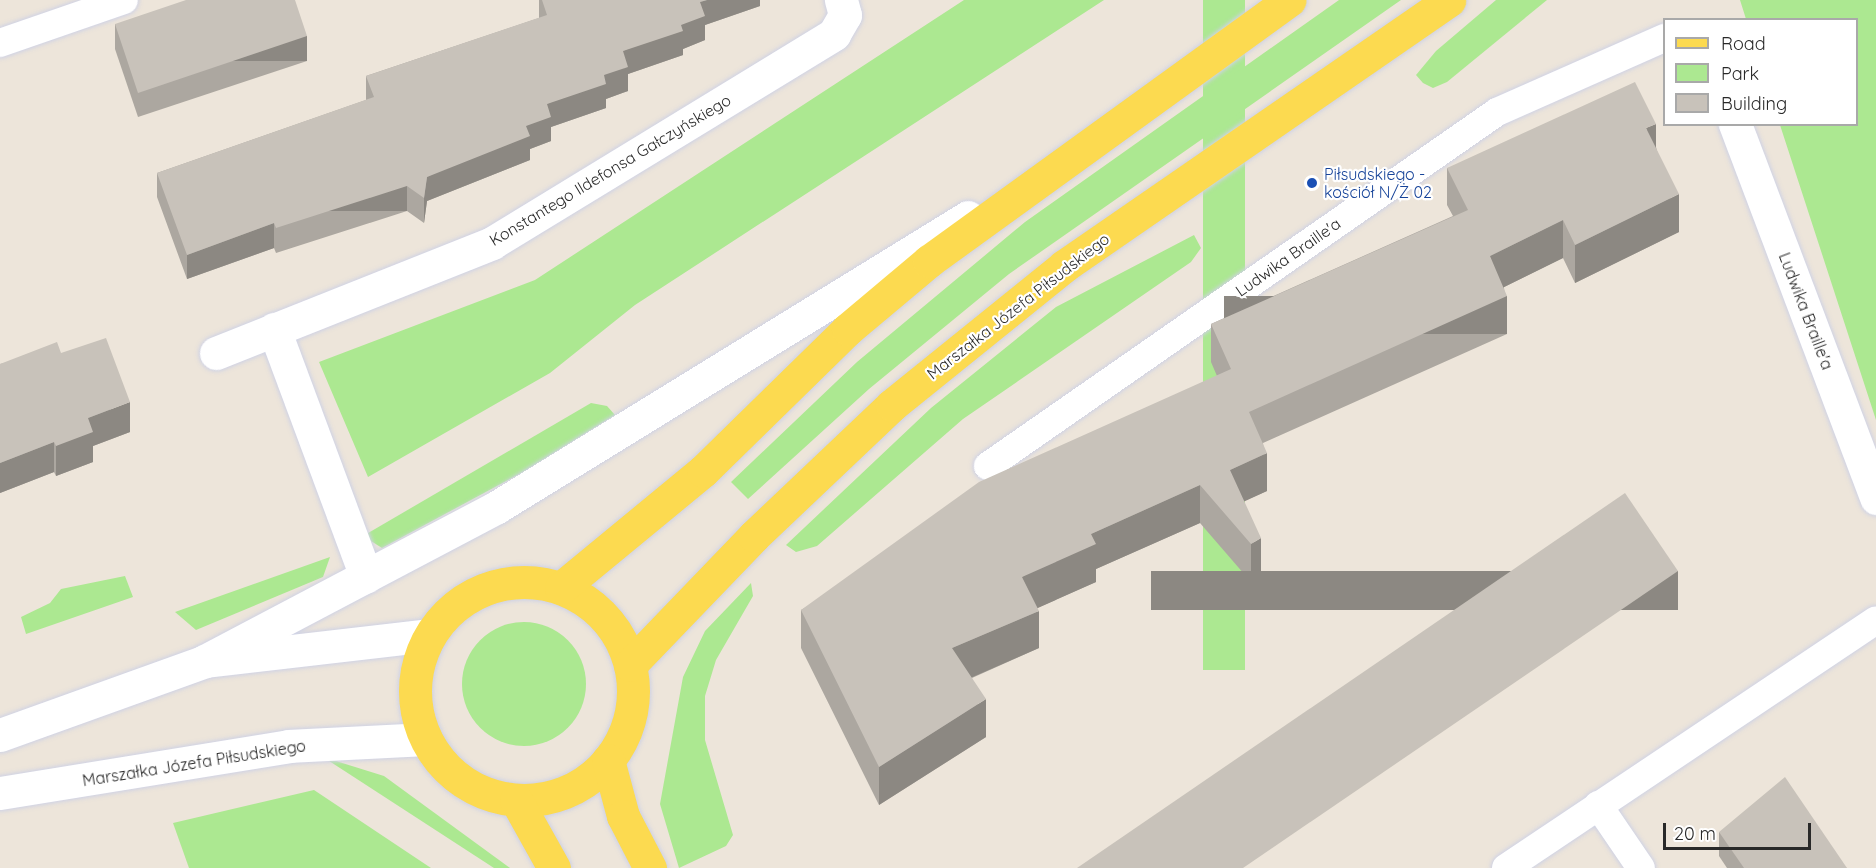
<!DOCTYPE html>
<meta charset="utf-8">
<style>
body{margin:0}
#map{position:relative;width:1876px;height:868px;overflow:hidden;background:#ede5da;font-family:Quicksand,sans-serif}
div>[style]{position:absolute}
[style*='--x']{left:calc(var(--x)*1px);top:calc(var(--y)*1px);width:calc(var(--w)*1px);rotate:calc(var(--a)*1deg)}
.green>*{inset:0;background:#ace891;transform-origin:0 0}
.round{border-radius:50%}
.roads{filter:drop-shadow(0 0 2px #cfd2e4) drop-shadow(0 0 2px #cfd2e4)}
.lane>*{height:28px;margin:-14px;padding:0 14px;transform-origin:14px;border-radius:14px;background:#fff}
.street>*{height:33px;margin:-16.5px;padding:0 16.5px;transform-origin:16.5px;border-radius:16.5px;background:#fff}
.secondary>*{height:33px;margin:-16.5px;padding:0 16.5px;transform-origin:16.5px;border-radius:16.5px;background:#fff}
.primary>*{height:33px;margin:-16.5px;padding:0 16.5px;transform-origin:16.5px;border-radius:16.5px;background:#fcda50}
.primary>.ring{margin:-16.5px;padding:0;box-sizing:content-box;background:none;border:33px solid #fcda50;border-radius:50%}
.wall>*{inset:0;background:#aca7a0}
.shaded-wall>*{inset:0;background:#8c8882;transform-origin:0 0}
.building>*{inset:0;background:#c8c2ba}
.dots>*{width:16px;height:16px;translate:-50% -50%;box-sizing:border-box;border:3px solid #fff;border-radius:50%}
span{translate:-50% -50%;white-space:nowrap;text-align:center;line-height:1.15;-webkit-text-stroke:4.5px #fff;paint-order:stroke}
.street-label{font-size:16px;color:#292929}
.transit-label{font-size:16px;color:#164399}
.left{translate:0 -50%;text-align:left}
.legend{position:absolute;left:1663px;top:18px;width:195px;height:108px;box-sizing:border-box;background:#fff;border:2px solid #a9a9a9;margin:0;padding:8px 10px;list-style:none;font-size:18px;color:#292929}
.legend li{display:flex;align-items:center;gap:12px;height:30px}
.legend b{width:30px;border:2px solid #a9a9a9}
.scale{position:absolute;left:1663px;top:823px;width:148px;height:27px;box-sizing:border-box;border:3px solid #292929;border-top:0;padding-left:8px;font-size:18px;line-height:21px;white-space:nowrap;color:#292929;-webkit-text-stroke:4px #fff;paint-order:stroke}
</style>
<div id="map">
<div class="green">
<div style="clip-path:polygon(964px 0,1104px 0,635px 305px,550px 373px,368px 477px,319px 362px,535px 280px)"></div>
<div style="left:1203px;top:0;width:42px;height:670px"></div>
<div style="clip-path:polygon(1339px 0,1401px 0,1009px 274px,869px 389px,748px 499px,731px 482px,857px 362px,1025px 222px)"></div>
<div style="clip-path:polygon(1496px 0,1547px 0,1447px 82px,1433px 88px,1423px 83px,1416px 75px,1436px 51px)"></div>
<div style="clip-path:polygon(1740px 0,1876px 0,1876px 420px,1780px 125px,1856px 124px,1856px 20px,1746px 19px)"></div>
<div style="clip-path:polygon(1194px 235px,1201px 248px,1191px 262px,963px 419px,817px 546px,796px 552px,786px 545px,931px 408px,1056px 307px)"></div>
<div style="clip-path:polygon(591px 403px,607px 406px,615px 415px,523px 472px,382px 548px,363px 536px)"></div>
<div style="clip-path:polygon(330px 557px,323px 577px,196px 630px,175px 612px)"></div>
<div style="clip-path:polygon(125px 576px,133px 597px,26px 634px,21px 617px,50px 603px,61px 589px)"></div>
<div style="clip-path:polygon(751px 583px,753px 596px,716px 660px,705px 696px,705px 740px,733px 835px,726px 846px,679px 868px,660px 804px,683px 677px,705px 631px)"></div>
<div class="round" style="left:462px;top:622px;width:124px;height:124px"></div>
<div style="clip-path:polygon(323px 757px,384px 776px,510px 868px,494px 868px)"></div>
<div style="clip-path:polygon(314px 790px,431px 868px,189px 868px,173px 823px)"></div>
</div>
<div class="roads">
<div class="lane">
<div style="--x:0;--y:43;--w:131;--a:-19.1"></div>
<div style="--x:988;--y:466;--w:620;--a:-34.82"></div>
<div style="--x:1497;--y:112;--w:183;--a:-23.9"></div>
<div style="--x:1598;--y:805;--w:76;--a:55.7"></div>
<div style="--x:1506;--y:868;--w:445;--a:-33.8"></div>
</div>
<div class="street">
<div style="--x:1735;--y:124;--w:400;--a:69.3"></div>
<div style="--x:274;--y:329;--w:264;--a:69.6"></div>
<div style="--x:216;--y:353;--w:297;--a:-21.7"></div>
<div style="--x:492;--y:243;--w:401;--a:-31.4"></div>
<div style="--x:834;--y:34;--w:22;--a:-60"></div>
<div style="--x:845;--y:15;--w:16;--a:-105"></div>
</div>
<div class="secondary">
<div style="--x:205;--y:661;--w:330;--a:-27.8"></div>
<div style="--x:497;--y:507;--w:553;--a:-31.62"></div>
<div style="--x:0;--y:735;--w:218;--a:-19.8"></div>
<div style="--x:205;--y:661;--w:226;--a:-6.6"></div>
<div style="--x:0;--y:793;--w:293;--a:-9.2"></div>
<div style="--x:289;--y:746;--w:136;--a:-2.9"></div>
</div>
<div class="primary">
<div class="ring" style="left:415px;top:582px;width:185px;height:185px"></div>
<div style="--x:561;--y:588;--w:184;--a:-39.5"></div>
<div style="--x:703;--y:471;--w:203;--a:-44.4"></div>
<div style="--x:848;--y:329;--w:106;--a:-40"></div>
<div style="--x:929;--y:261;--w:445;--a:-35.9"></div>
<div style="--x:630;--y:665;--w:179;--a:-46.1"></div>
<div style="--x:754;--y:536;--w:190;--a:-43.5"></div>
<div style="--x:892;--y:405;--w:221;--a:-38.9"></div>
<div style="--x:1064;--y:266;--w:468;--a:-34.6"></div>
<div style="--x:608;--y:760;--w:58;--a:75"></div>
<div style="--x:623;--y:816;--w:59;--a:62.6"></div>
<div style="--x:516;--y:800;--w:78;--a:60.8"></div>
</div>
</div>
<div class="wall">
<div style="clip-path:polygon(539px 0,760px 0,760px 6px,705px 25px,705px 40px,683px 49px,683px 55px,628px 74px,628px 91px,606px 99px,606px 108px,551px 127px,551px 141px,530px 149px,530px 160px,427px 201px,424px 223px,407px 211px,276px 253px,274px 248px,187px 279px,157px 197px,157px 173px,366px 100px,366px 76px,539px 18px)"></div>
<div style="clip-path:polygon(115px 24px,307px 61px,138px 117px,115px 49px)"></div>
<div style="clip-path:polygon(1656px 147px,1679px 232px,1575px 283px,1563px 258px,1504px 287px,1507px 334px,1263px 443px,1267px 491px,1244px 501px,1261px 575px,1251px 582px,1200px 523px,1096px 569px,1096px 582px,1037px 608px,1039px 648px,972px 678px,986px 737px,879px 805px,801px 648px,801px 610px,1217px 376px,1211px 362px,1211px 324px,1453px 216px,1447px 205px,1447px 168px)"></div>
<div style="clip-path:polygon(61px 353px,130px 432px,93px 446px,93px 462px,56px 476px,54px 472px,0 493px,0 364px)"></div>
<div style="clip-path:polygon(1719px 832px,1847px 868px,1727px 868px,1719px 856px)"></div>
</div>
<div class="shaded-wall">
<div style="clip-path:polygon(707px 0,760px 0,760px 6px,705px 25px,705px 40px,683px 49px,683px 55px,628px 74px,628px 91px,606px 99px,606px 108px,551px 127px,551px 141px,530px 149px,530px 160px,427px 201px,424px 223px,424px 198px,427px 177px,526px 126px,547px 104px,604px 75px,623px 51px,681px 25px,700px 2px)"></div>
<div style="left:307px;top:36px;width:25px;height:178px;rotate:90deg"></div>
<div style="clip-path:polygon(1656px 124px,1656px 161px,1646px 128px)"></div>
<div style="left:407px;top:186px;width:25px;height:138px;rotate:90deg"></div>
<div style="clip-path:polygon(1679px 194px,1679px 232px,1575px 283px,1575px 245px)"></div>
<div style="clip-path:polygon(1563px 220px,1563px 258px,1490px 294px,1490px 256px)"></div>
<div style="clip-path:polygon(274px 223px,274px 248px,187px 279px,187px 255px)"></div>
<div style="left:1507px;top:296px;width:38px;height:283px;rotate:90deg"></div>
<div style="clip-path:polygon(130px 402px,130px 432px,93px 446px,93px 462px,56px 476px,56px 446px,88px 418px)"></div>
<div style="clip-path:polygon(54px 442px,54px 472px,0 493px,0 463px)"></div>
<div style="clip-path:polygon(1267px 453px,1267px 491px,1230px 508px,1230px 470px)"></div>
<div style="clip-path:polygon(1200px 485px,1200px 523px,1096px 569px,1096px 582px,1022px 615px,1022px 577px,1091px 534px)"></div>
<div style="clip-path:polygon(1261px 538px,1261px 575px,1251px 582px,1251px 544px)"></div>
<div style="left:1678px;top:571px;width:39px;height:527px;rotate:90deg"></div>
<div style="clip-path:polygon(1039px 611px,1039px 648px,952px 686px,952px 648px)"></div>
<div style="clip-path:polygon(986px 699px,986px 737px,879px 805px,879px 767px)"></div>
</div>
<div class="building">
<div style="clip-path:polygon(186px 0,295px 0,307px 36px,138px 93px,115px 24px)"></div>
<div style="clip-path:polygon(542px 0,707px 0,700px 2px,705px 16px,681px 25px,683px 31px,623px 51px,628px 67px,604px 75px,606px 84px,547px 104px,551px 117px,526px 126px,530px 136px,427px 177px,424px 198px,407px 186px,276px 228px,274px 223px,187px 255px,157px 173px,374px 97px,366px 76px,547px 15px)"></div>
<div style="clip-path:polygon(1635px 82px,1656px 124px,1646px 128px,1679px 194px,1575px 245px,1563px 220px,1490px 256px,1507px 296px,1249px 412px,1267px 453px,1230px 470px,1261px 538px,1251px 544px,1200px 485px,1091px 534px,1096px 544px,1022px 577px,1039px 611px,952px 648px,986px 699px,879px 767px,801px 610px,979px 482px,1231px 369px,1211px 324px,1468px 210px,1447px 168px)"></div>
<div style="clip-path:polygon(106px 338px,130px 402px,88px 418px,93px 432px,56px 446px,54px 442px,0 463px,0 364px,57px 342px,61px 353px)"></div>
<div style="clip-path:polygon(1625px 493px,1678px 571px,1243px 868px,1077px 868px)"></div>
<div style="clip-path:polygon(1785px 777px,1847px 868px,1744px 868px,1719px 832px)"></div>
</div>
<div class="dots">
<div style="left:1312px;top:183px;background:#1a4fb4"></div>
</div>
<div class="street-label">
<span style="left:610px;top:170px;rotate:-31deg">Konstantego Ildefonsa Gałczyńskiego</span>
<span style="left:1288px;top:257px;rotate:-35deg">Ludwika Braille'a</span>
<span style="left:1018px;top:306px;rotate:-38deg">Marszałka Józefa Piłsudskiego</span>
<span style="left:1806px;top:311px;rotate:69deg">Ludwika Braille'a</span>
<span style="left:194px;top:763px;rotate:-9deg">Marszałka Józefa Piłsudskiego</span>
</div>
<div class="transit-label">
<span class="left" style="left:1324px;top:183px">Piłsudskiego -<br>kościół N/Ż 02</span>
</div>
<ul class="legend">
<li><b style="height:8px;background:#fcda50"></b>Road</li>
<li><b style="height:16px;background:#ace891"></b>Park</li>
<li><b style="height:16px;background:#c8c2ba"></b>Building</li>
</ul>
<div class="scale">20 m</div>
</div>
